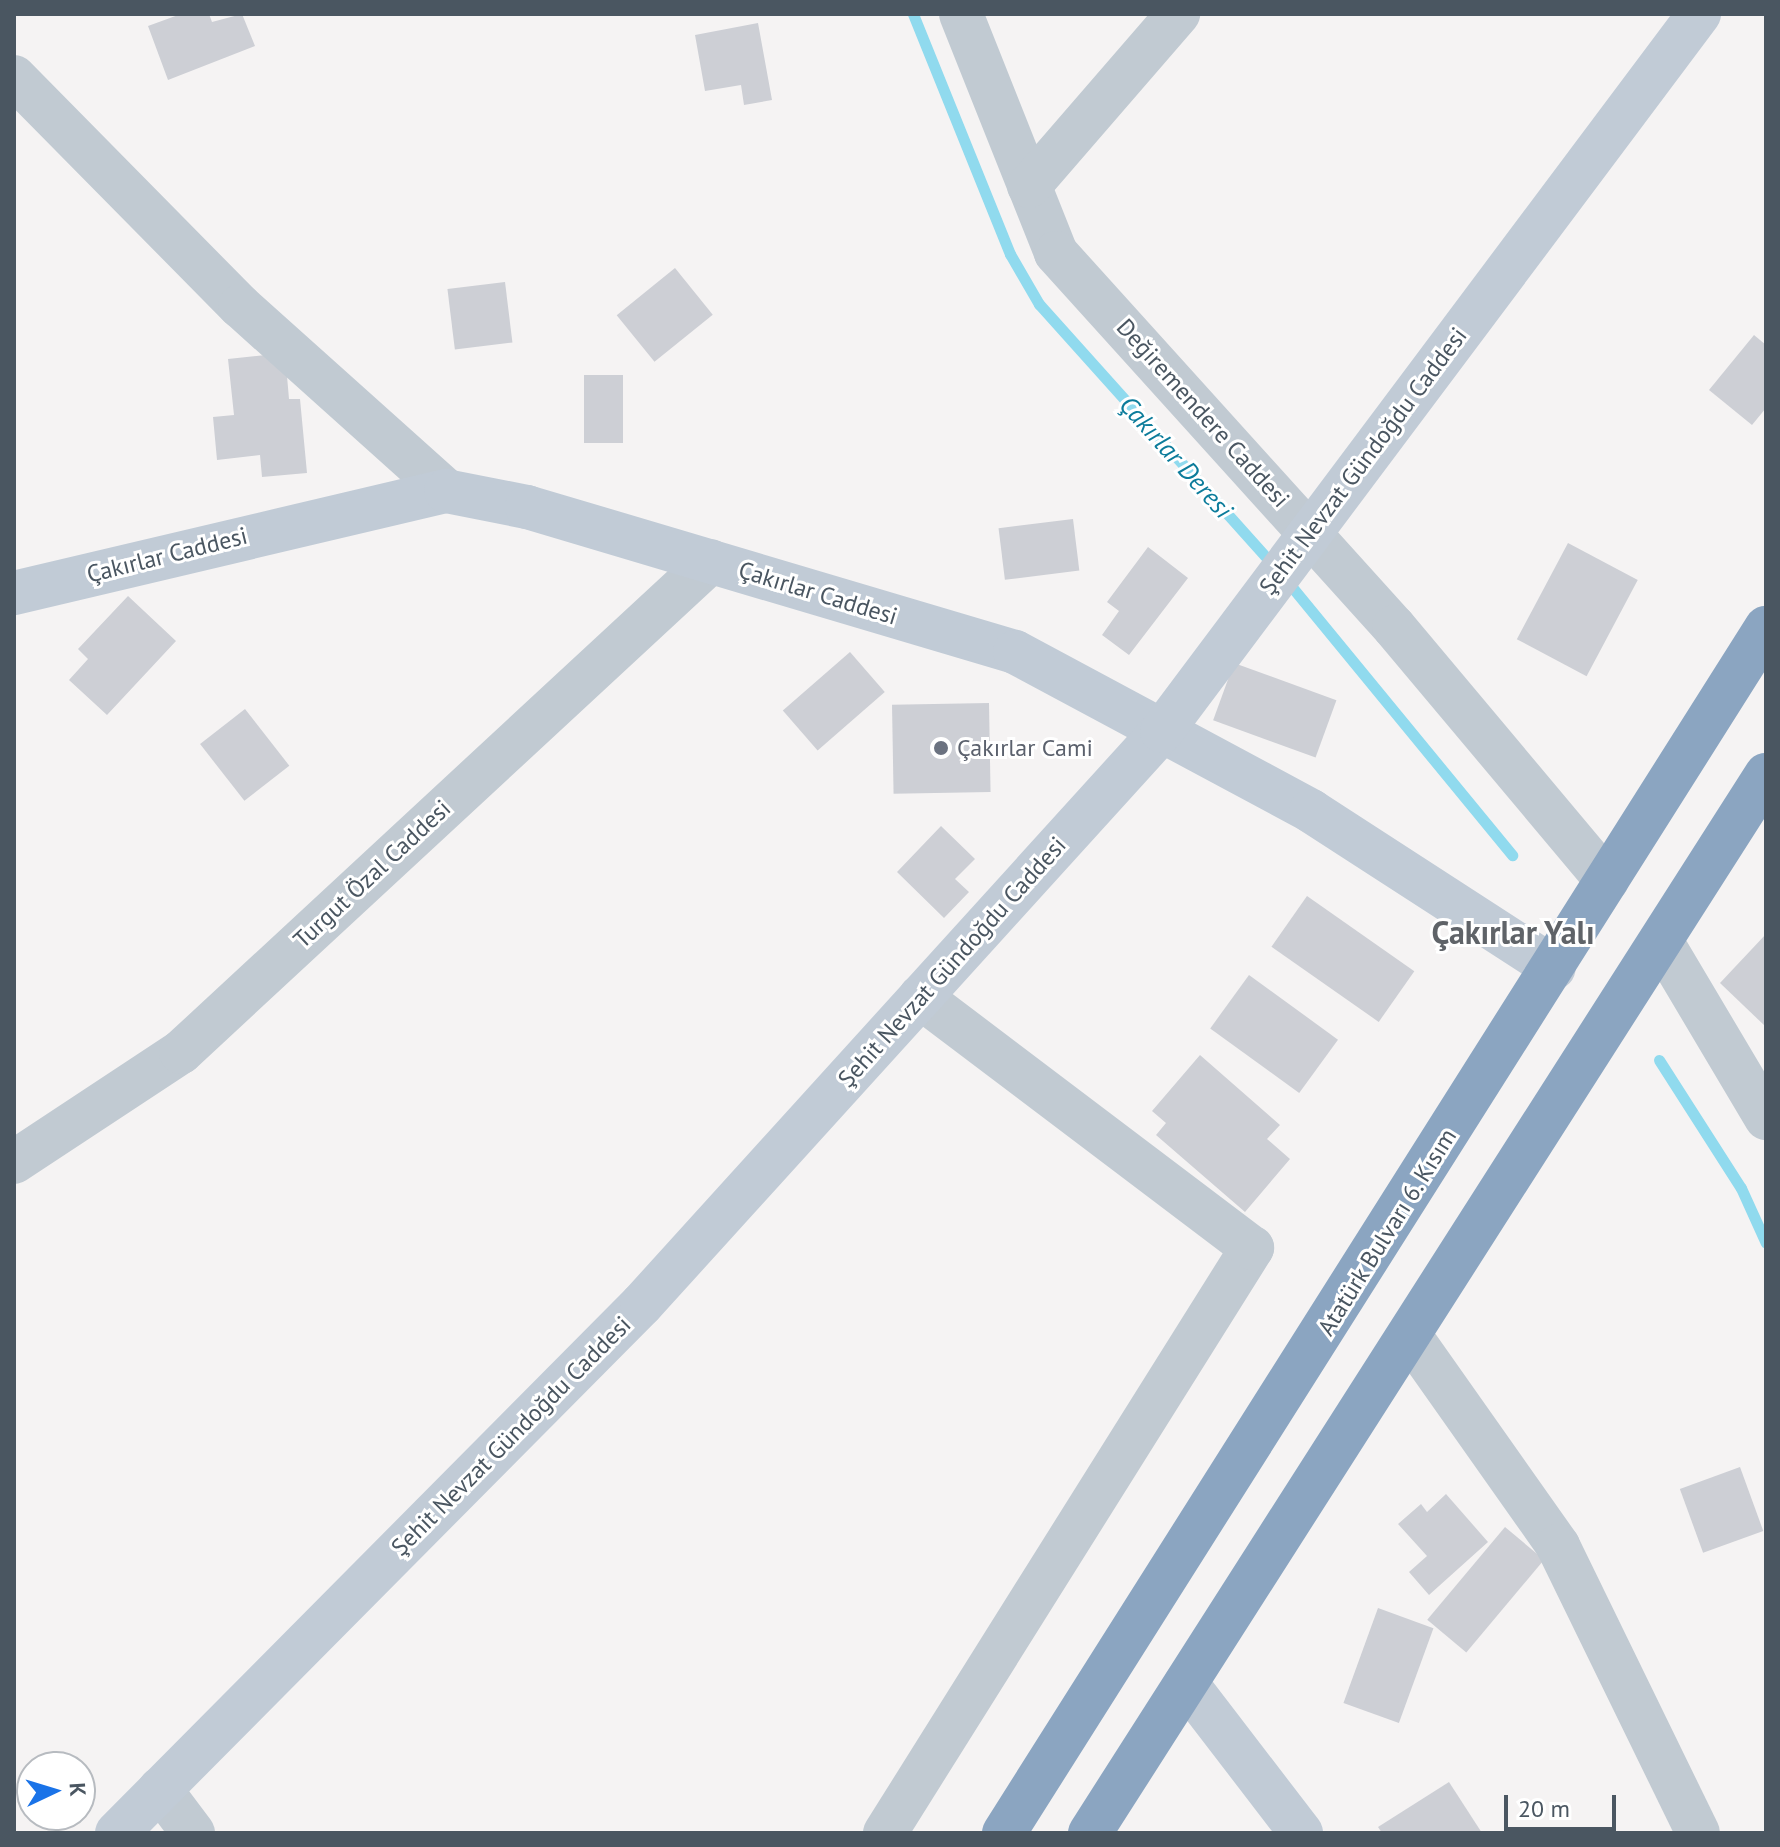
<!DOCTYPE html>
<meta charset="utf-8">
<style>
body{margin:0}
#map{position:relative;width:1780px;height:1847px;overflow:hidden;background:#f5f3f3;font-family:"PT Sans",sans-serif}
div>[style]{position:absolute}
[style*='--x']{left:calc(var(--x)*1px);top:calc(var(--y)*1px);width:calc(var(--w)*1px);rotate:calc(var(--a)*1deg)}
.stream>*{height:11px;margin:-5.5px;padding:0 5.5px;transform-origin:5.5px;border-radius:5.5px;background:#90daee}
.building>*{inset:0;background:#cdcfd5;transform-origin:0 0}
.street>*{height:44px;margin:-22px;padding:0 22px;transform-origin:22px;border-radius:22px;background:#c1cad2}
.secondary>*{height:44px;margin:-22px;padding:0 22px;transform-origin:22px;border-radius:22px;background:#c1cbd6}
.highway>*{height:44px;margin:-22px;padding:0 22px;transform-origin:22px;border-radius:22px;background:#8ba5c1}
.dots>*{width:22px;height:22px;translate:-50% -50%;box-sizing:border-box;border:4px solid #fff;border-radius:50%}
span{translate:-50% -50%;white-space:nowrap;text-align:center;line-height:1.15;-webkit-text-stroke:6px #fff;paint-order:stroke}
.street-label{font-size:24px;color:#4a5661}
.worship-label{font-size:24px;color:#5b616d}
.left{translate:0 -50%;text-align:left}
.water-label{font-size:26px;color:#0c7c9b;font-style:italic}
.district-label{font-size:32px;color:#5f6368;font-weight:700}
.frame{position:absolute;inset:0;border:16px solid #4a5661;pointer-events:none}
.north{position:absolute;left:16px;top:1751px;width:80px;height:80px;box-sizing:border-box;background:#fff;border:2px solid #b7bbc0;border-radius:50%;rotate:86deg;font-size:22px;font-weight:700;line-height:32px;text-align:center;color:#4a5661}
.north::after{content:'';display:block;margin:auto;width:28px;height:36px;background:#1a73e8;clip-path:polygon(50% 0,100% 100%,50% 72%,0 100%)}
.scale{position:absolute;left:1504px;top:1795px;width:112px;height:36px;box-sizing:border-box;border:4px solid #4a5661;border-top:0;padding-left:10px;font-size:24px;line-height:28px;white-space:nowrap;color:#4a5661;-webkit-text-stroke:6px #fff;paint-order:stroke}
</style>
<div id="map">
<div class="stream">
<div style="--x:913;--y:14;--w:259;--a:68"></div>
<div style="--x:1010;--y:254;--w:58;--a:59.9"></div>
<div style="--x:1039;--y:304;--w:351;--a:48.1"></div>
<div style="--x:1287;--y:581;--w:355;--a:50.6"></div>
<div style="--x:1659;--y:1060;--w:152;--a:57.4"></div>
<div style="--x:1741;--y:1188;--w:60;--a:65.6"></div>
</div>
<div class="building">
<div style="clip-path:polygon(181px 14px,209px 14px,212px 22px,242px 14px,255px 46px,168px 80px,148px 26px)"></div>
<div style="clip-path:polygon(758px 23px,772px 100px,744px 105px,741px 85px,705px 91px,695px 35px)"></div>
<div style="left:675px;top:268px;width:60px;height:75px;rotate:51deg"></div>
<div style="left:505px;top:282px;width:61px;height:58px;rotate:83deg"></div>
<div style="clip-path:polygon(1754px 335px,1766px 345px,1766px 408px,1752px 425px,1709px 390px)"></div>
<div style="clip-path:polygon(285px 353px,289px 399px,300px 399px,307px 473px,262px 477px,260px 455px,217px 460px,213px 417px,234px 415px,228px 359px)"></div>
<div style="left:584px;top:375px;width:39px;height:68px"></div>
<div style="left:1073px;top:519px;width:52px;height:75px;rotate:83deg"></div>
<div style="left:1568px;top:543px;width:79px;height:109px;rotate:28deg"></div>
<div style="clip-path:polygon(1148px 547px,1188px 578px,1129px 655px,1102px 635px,1119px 611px,1107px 602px)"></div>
<div style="clip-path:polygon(128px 596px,176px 641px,107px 715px,69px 680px,88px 659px,78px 649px)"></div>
<div style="left:850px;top:652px;width:53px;height:89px;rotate:49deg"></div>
<div style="left:1234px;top:663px;width:109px;height:61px;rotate:20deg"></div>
<div style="left:989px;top:703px;width:89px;height:97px;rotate:89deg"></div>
<div style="left:245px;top:709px;width:72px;height:57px;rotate:52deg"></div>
<div style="clip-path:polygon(941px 826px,975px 859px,955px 879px,969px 892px,944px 918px,897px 872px)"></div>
<div style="left:1307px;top:896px;width:131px;height:62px;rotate:35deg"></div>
<div style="clip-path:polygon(1766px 934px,1766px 1027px,1720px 983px)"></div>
<div style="left:1249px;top:975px;width:110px;height:66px;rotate:36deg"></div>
<div style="clip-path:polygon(1200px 1055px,1280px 1125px,1267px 1139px,1290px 1159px,1245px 1212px,1156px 1135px,1166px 1123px,1152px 1111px)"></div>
<div style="left:1740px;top:1467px;width:68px;height:64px;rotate:70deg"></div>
<div style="clip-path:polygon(1446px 1494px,1488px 1542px,1429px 1595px,1409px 1572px,1427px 1556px,1398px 1524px,1421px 1504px,1427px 1512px)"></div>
<div style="left:1505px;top:1527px;width:51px;height:121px;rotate:40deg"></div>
<div style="left:1378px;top:1608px;width:59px;height:101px;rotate:20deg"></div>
<div style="clip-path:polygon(1449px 1782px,1482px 1833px,1382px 1833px,1378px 1827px)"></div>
</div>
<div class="street">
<div style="--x:961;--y:14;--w:257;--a:68.3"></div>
<div style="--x:1056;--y:253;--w:504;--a:47.89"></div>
<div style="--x:1394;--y:627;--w:331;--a:50"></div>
<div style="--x:14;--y:77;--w:322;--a:45.4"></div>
<div style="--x:240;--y:306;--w:277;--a:41.9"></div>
<div style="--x:1029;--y:186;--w:228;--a:-49.1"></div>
<div style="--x:1661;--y:941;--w:206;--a:59.3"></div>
<div style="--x:14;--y:1162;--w:200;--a:-33.4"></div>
<div style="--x:181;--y:1052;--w:722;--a:-42.81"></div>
<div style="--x:1410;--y:1336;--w:257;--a:54.8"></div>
<div style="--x:1558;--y:1546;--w:319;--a:64"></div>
<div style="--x:160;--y:1789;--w:55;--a:53.1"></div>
<div style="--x:885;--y:1833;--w:691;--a:-57.9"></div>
<div style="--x:1252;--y:1248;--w:416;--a:-142.9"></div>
</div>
<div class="secondary">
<div style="--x:14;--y:593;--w:444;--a:-13.3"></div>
<div style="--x:446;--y:491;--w:83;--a:11.2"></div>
<div style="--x:527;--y:507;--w:509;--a:16.55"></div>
<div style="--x:1015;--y:652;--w:336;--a:28.2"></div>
<div style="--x:1311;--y:811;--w:289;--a:32.9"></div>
<div style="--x:1186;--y:1683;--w:189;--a:52.5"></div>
<div style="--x:117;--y:1833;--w:745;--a:-45.22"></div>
<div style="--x:642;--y:1304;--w:774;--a:-47.78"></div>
<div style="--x:1162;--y:731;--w:896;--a:-53.17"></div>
</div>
<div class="highway">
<div style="--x:1004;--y:1833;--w:1426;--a:-57.69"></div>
<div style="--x:1090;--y:1833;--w:1256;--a:-57.42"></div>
</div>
<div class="dots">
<div style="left:941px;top:748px;background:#6b7280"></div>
</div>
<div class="street-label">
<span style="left:1203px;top:413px;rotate:48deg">Değiremendere Caddesi</span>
<span style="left:1363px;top:461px;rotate:-53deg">Şehit Nevzat Gündoğdu Caddesi</span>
<span style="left:167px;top:555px;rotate:-14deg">Çakırlar Caddesi</span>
<span style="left:818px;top:593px;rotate:17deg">Çakırlar Caddesi</span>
<span style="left:372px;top:874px;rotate:-43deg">Turgut Özal Caddesi</span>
<span style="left:952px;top:962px;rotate:-48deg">Şehit Nevzat Gündoğdu Caddesi</span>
<span style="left:1387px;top:1232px;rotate:-58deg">Atatürk Bulvarı 6. Kısım</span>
<span style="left:511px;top:1436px;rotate:-45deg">Şehit Nevzat Gündoğdu Caddesi</span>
</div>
<div class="worship-label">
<span class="left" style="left:957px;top:748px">Çakırlar Cami</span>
</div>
<div class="water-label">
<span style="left:1176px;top:457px;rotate:48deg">Çakırlar Deresi</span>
</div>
<div class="district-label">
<span style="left:1513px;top:932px">Çakırlar Yalı</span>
</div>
<div class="frame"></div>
<div class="north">K</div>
<div class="scale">20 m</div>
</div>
